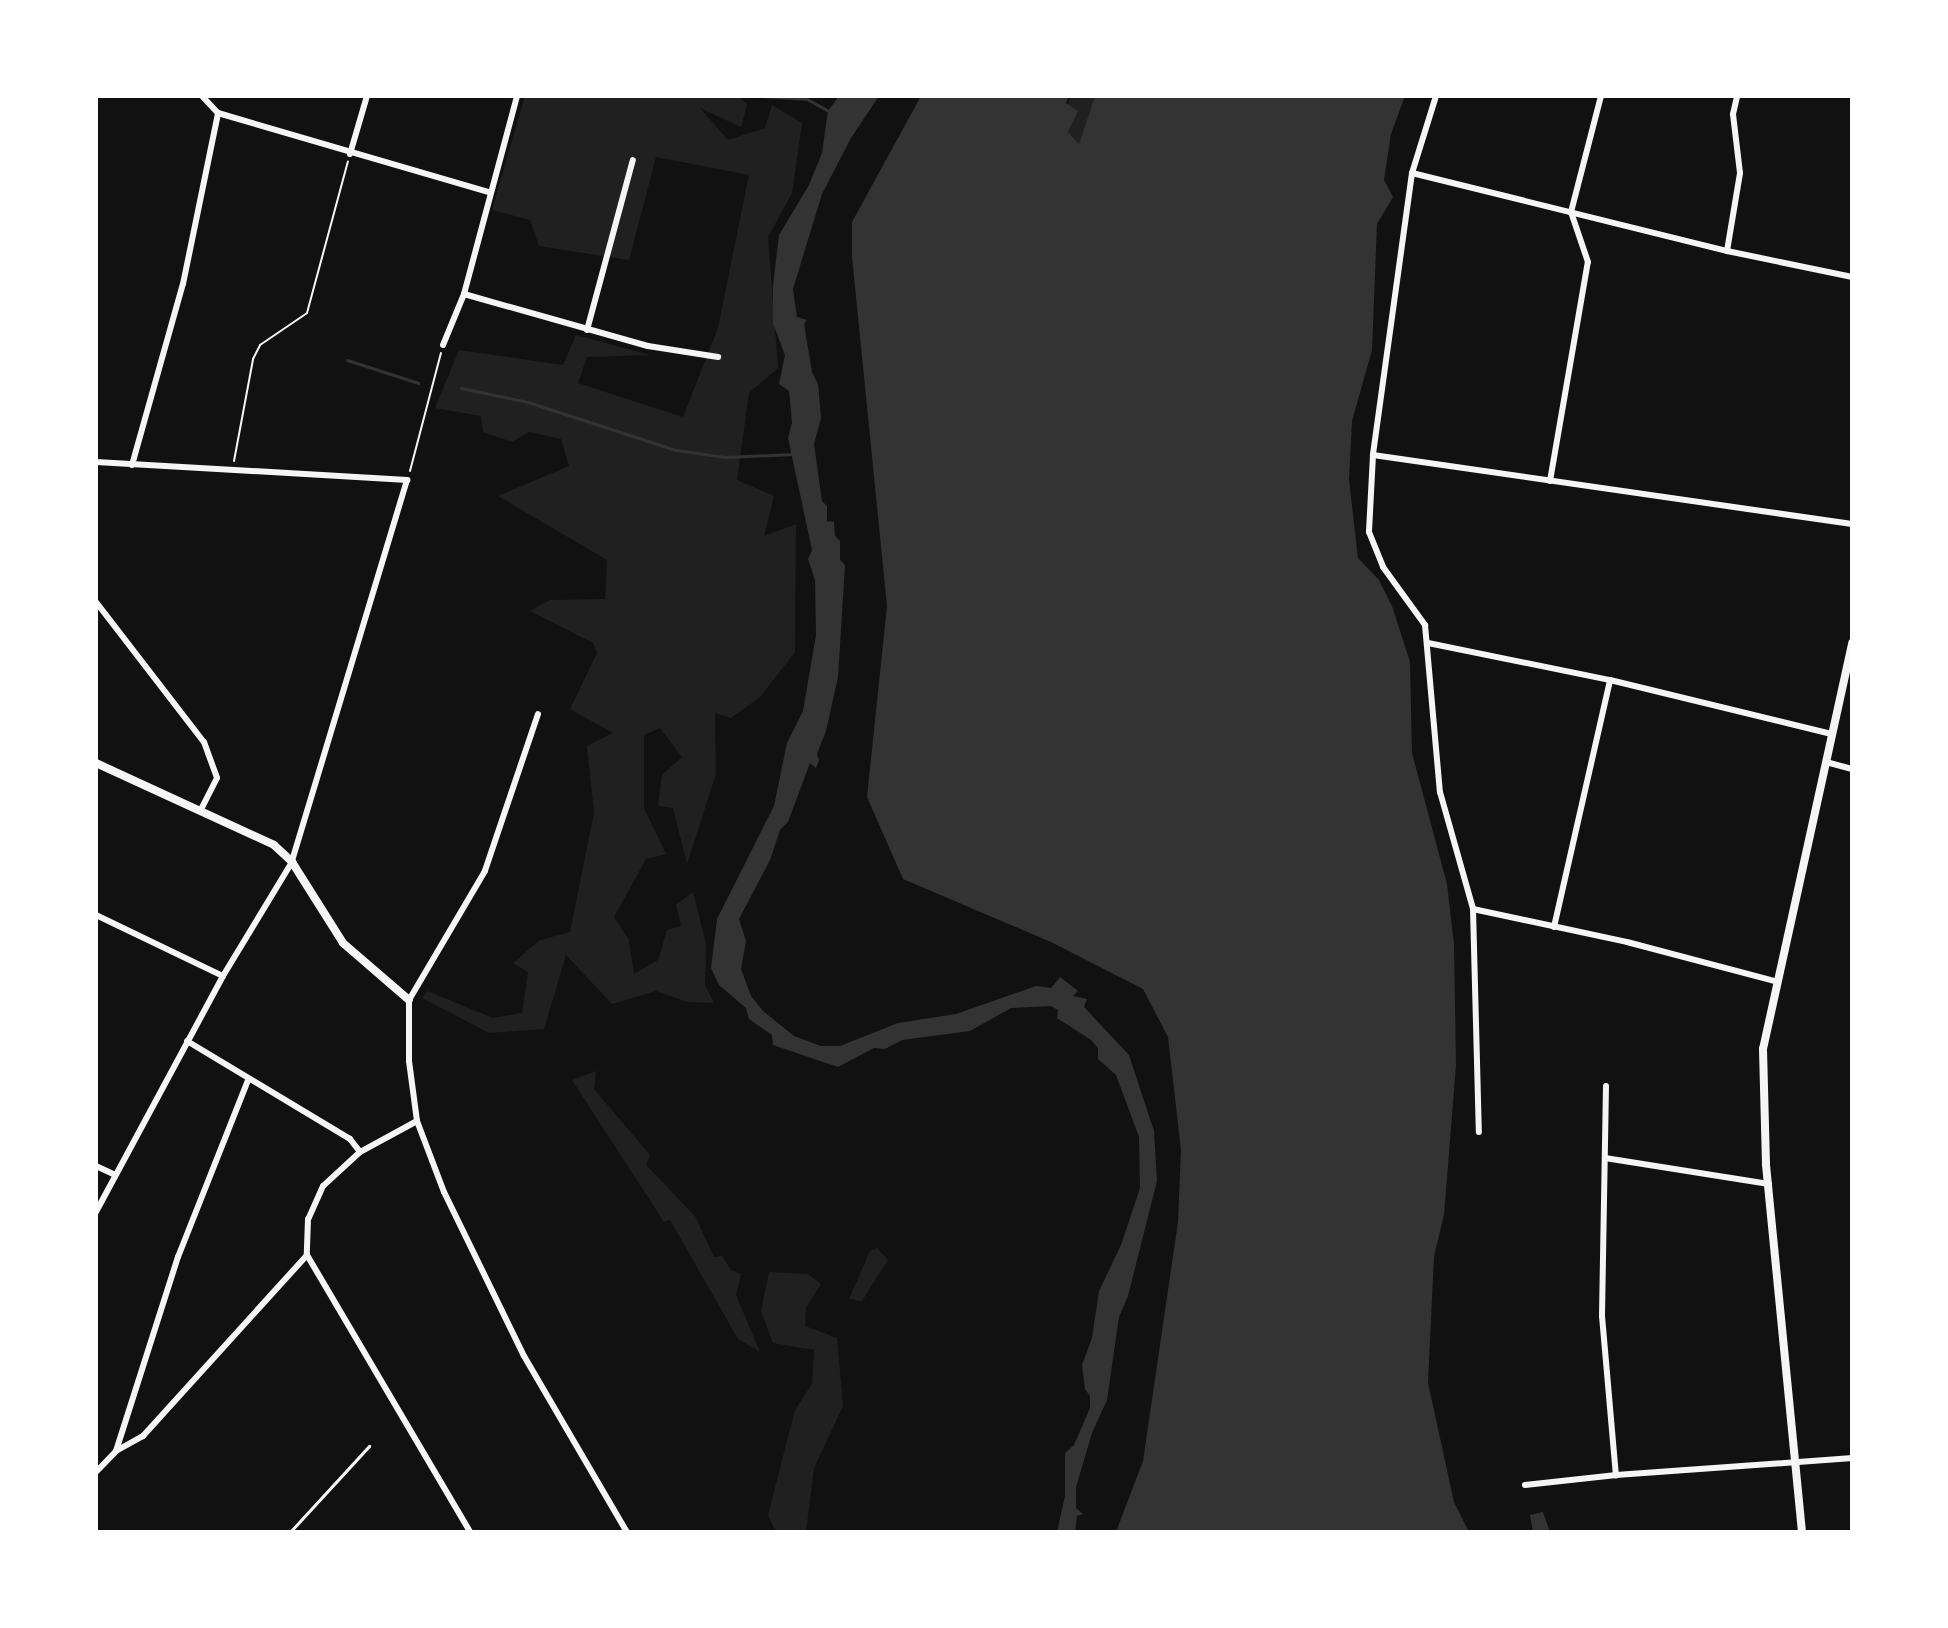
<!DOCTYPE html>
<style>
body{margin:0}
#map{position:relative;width:1948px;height:1628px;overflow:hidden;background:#111;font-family:Rubik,sans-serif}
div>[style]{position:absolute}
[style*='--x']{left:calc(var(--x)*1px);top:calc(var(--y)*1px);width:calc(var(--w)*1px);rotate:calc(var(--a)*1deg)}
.green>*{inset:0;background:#202020}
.water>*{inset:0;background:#333}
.stream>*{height:3px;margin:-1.5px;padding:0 1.5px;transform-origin:1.5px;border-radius:1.5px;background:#333}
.path>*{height:2px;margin:-1px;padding:0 1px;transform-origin:1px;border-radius:1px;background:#f5f5f5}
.service>*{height:3px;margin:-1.5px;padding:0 1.5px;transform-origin:1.5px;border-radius:1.5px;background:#f5f5f5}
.minor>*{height:6px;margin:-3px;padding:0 3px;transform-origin:3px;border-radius:3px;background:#f5f5f5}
.tertiary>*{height:8px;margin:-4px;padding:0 4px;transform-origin:4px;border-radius:4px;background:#f5f5f5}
span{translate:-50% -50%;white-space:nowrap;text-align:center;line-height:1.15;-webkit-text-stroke:8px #fff;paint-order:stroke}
.frame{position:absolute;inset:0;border:98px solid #fff;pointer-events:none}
</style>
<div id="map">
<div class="green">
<div style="clip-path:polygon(525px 96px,739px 96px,747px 105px,741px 127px,700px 108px,728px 140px,765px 128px,772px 105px,802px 123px,792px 193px,768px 237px,778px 368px,749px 393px,737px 480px,774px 496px,764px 536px,796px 524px,795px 652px,760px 697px,731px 718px,715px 713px,716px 774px,687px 864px,673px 808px,658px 806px,662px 775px,682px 757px,660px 728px,644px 735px,644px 808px,666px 854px,646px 859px,614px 917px,629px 940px,634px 974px,658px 960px,667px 930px,681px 926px,676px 905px,693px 892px,706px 944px,705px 985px,714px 1003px,687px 1002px,656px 991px,612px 1004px,566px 955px,544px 1029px,489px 1033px,422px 998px,427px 991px,493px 1018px,522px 1013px,528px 972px,513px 963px,540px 940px,570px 932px,594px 813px,587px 746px,613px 733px,570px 709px,597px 653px,593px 643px,530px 611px,550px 600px,605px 599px,607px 560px,498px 496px,569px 466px,561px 439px,529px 432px,512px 442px,483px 432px,481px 416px,435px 408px,459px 350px,563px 365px,576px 335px,650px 355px,587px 357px,578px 383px,683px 417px,718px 328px,749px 175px,656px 157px,629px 260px,539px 246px,530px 220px,492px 210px)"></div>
<div style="clip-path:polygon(1069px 96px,1095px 96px,1079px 145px,1068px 132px)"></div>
<div style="clip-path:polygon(596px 1071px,594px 1089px,650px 1155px,646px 1165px,695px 1216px,714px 1257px,722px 1256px,731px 1270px,741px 1274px,736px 1295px,760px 1352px,738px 1339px,670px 1220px,664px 1222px,572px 1080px)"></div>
<div style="clip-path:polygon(877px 1248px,888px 1260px,862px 1301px,849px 1299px,870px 1251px)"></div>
<div style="clip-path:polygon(769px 1272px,808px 1274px,821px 1284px,806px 1308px,805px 1326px,837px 1338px,843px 1406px,814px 1468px,806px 1532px,776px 1532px,768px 1515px,795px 1410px,812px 1384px,814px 1350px,773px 1343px,761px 1311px)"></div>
</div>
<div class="water">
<div style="clip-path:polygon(839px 96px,879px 96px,851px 138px,822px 194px,793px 289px,797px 317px,807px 320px,804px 324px,812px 372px,818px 384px,821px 418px,814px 444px,822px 501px,827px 506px,827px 521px,834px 522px,835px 536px,840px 541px,840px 560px,845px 565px,838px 677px,826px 731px,817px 754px,819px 760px,816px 768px,810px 763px,788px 822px,780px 830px,770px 860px,739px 919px,746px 941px,741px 969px,751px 996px,763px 1011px,794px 1036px,821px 1046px,840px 1046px,898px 1023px,956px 1014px,1036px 986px,1051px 988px,1060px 977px,1078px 991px,1073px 996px,1087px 999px,1084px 1007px,1129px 1055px,1154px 1131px,1157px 1181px,1128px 1296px,1119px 1317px,1107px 1400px,1092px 1433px,1076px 1487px,1076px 1508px,1083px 1514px,1077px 1516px,1075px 1532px,1057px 1532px,1065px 1496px,1065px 1453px,1074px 1445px,1090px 1408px,1090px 1396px,1085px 1389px,1082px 1365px,1092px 1338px,1099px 1291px,1121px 1245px,1140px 1188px,1139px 1137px,1116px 1075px,1098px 1059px,1098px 1048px,1091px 1040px,1057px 1018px,1058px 1010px,1051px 1006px,1011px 1008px,970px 1031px,902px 1040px,885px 1049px,874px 1048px,838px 1067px,773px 1045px,772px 1035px,749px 1019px,746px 1008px,719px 985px,711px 968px,717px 919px,774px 806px,787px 743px,803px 711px,816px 635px,815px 580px,808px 559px,812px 550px,788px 438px,792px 423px,789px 391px,779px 384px,785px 355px,773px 323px,773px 286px,779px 235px,809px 185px,822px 153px,828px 111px)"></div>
<div style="clip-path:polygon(921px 96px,1069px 96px,1066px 103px,1078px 111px,1068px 132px,1079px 144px,1095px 96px,1405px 96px,1391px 134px,1384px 180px,1393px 197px,1377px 224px,1372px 350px,1352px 421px,1349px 480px,1358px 558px,1379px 580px,1392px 606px,1410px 662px,1412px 753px,1447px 884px,1454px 944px,1456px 1065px,1444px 1215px,1434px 1256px,1428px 1383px,1454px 1502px,1469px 1532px,1116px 1532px,1143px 1461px,1178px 1222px,1181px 1150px,1168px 1037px,1143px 989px,1051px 942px,903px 879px,867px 797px,887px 606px,852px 257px,852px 222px)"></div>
<div style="clip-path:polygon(1543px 1512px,1550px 1532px,1533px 1532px,1530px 1515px)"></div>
</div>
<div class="stream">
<div style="--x:762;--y:96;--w:45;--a:3.8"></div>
<div style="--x:807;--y:99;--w:26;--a:29"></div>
<div style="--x:347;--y:360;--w:75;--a:17.9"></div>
<div style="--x:461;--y:388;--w:68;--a:11.8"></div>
<div style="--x:528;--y:402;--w:156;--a:18"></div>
<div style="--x:676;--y:450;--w:49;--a:8.3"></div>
<div style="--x:724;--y:457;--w:71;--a:-2.4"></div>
</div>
<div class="path">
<div style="--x:234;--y:461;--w:104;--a:-79.4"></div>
<div style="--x:253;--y:359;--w:16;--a:-63"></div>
<div style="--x:260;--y:345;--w:57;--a:-34.2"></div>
<div style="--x:307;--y:313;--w:157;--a:-74.9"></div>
<div style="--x:410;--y:471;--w:122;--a:-75.3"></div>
</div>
<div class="service">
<div style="--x:290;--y:1532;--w:117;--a:-47.4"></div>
</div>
<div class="minor">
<div style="--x:202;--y:96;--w:23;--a:47"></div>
<div style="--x:218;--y:113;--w:284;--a:16.3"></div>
<div style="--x:1436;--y:96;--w:81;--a:107.3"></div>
<div style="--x:1412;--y:173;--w:285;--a:97.9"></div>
<div style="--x:1373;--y:455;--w:77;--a:93"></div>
<div style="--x:1369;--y:532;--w:38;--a:68"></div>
<div style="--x:1383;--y:567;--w:72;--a:54.1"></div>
<div style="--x:1425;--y:625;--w:168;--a:84.9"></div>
<div style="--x:1440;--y:792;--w:122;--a:74.2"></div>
<div style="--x:1473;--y:909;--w:223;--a:88.5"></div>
<div style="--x:350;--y:154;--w:60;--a:-73.7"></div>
<div style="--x:1412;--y:173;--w:325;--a:13.9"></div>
<div style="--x:1727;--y:251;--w:128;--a:11.7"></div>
<div style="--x:1727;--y:251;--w:79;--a:-80.5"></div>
<div style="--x:1740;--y:173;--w:59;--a:-96.8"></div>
<div style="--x:1733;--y:114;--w:18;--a:-77"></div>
<div style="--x:464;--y:294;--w:191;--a:15.8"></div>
<div style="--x:648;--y:346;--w:71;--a:8.9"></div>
<div style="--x:587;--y:330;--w:176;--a:-74.9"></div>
<div style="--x:443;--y:345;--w:55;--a:-67.6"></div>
<div style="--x:464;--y:294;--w:205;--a:-75"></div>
<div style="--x:1373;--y:455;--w:484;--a:8.2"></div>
<div style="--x:96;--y:462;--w:312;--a:3.3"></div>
<div style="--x:407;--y:480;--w:399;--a:106.8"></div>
<div style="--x:292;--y:862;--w:133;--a:121.2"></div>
<div style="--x:223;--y:976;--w:268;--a:118.3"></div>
<div style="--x:132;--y:465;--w:188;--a:-74.3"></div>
<div style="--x:183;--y:284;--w:175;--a:-78.4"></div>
<div style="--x:1550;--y:481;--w:222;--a:-80.2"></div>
<div style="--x:1588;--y:262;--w:53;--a:-108.8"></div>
<div style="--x:1571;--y:212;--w:120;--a:-75.5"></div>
<div style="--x:96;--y:602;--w:177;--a:52.4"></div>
<div style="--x:204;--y:742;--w:38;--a:70"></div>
<div style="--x:217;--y:778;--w:36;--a:117"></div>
<div style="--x:1428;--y:643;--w:186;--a:11.5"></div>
<div style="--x:1610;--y:680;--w:228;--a:13.7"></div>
<div style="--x:538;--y:714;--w:166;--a:108.7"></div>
<div style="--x:485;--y:871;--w:150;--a:120.5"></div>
<div style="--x:409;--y:1000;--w:61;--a:90"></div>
<div style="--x:409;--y:1061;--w:61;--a:82.4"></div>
<div style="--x:417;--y:1121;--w:76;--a:69.2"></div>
<div style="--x:444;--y:1192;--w:182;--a:64"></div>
<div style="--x:524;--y:1356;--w:204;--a:59.7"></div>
<div style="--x:1826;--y:762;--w:27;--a:15"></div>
<div style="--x:1473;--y:909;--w:157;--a:12.1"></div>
<div style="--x:1627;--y:942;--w:156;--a:14.8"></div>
<div style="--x:96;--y:915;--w:141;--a:25.7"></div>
<div style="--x:1554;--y:927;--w:253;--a:-77.2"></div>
<div style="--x:187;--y:1041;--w:190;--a:31"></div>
<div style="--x:350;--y:1139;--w:16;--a:52"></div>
<div style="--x:1606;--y:1086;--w:230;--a:91"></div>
<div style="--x:1602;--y:1316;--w:160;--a:85"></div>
<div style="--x:417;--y:1121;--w:65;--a:151.5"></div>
<div style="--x:360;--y:1152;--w:50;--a:137.4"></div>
<div style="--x:323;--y:1186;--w:36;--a:114"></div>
<div style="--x:308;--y:1219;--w:36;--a:92"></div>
<div style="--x:307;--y:1255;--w:321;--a:59.5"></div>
<div style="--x:1605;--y:1158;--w:166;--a:9"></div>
<div style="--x:96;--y:1166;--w:19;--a:25"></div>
<div style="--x:116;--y:1451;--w:204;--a:-72.3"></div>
<div style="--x:178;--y:1257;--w:190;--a:-68.4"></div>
<div style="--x:96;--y:1472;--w:29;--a:-46"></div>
<div style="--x:116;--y:1451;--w:31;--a:-29"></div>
<div style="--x:143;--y:1436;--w:244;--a:-47.8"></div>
<div style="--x:1525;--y:1485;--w:92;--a:-6.3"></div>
<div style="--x:1616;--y:1475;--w:237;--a:-4.1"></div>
</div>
<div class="tertiary">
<div style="--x:96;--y:763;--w:196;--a:24.7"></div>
<div style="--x:274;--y:845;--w:25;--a:43"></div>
<div style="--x:292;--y:862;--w:96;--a:57.8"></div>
<div style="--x:343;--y:943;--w:87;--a:40.8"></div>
<div style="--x:1802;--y:1532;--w:370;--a:-95.6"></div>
<div style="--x:1766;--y:1164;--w:115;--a:-91.5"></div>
<div style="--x:1763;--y:1049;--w:416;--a:-77.6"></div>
</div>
<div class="frame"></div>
</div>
